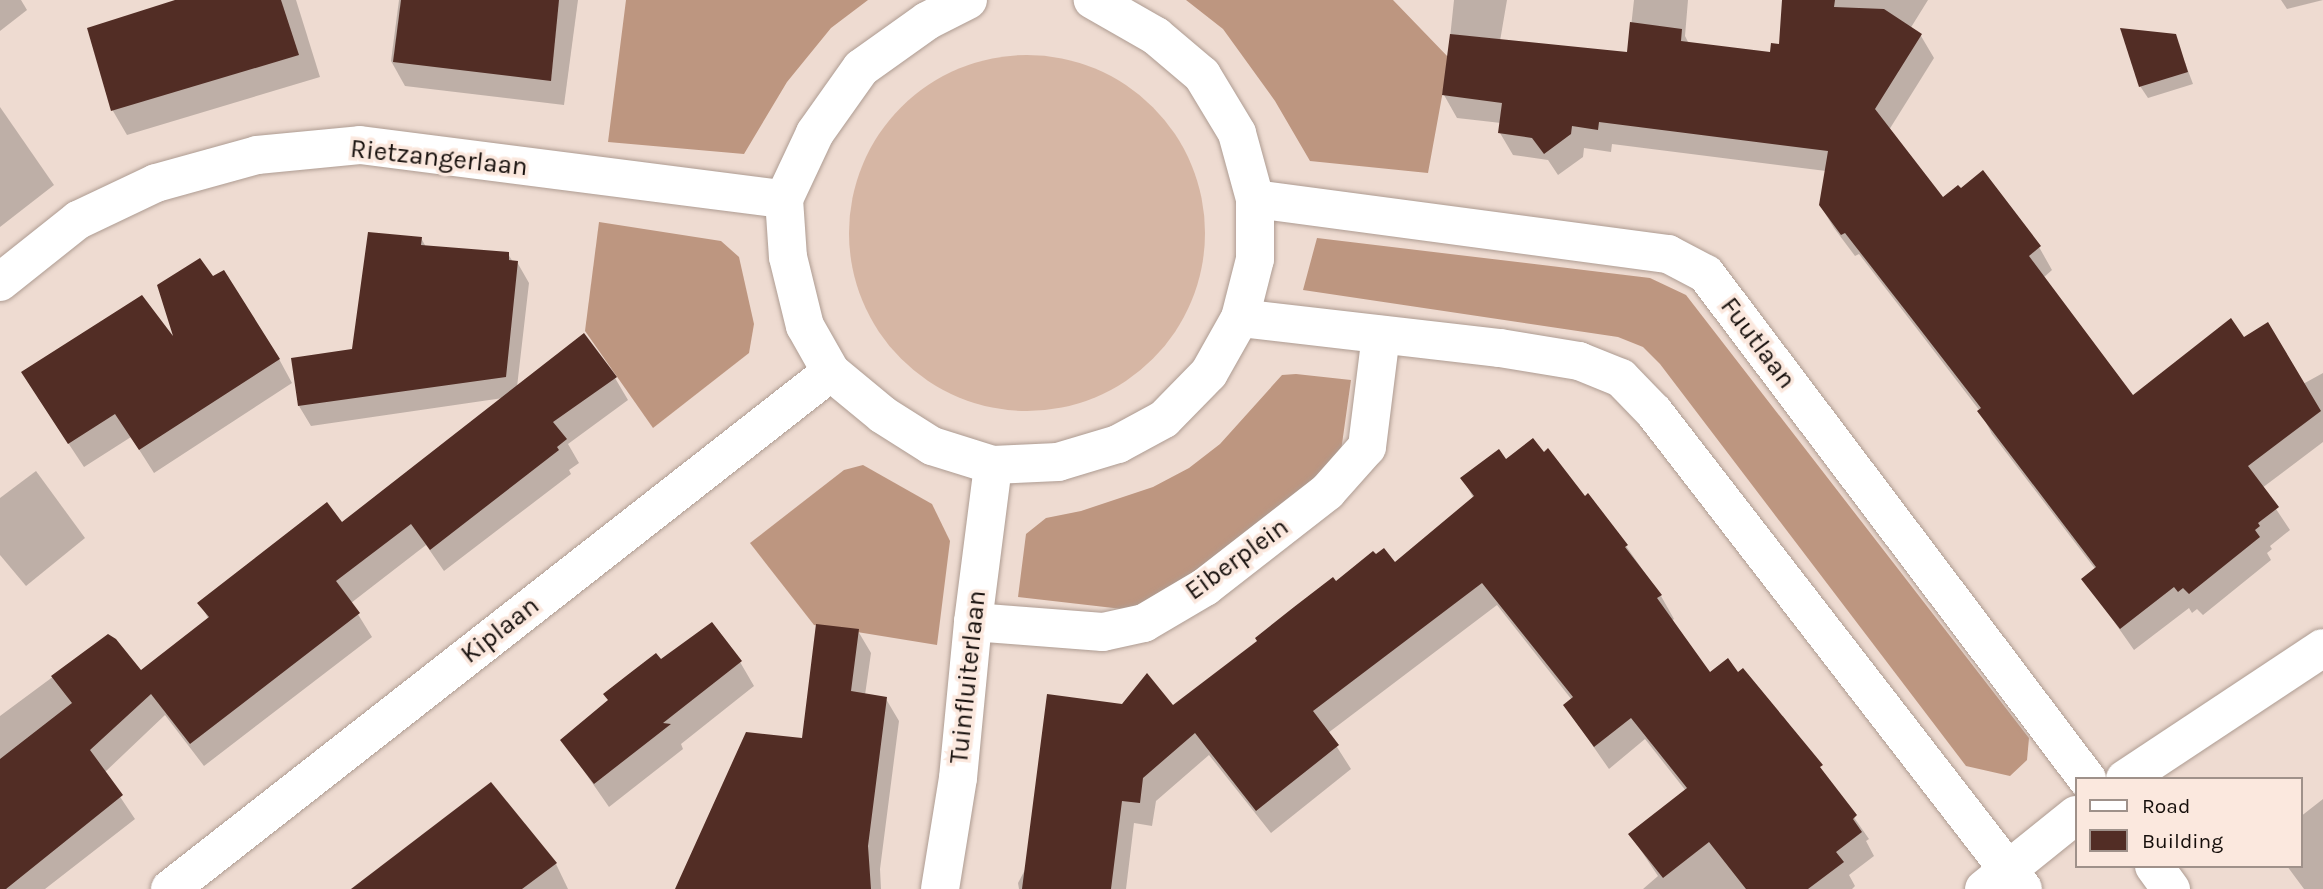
<!DOCTYPE html>
<style>
body{margin:0}
#map{position:relative;width:2323px;height:889px;overflow:hidden;background:#eedbd1;font-family:Karla,sans-serif}
div>[style]{position:absolute}
[style*='--x']{left:calc(var(--x)*1px);top:calc(var(--y)*1px);width:calc(var(--w)*1px);rotate:calc(var(--a)*1deg)}
.green>*{inset:0;background:#d6b6a4}
.round{border-radius:50%}
.forest>*{inset:0;background:#bd9680}
.shadow>*{inset:0;background:#0003}
.building>*{inset:0;background:#522d25}
.roads{filter:drop-shadow(0 0 2px #ae9c92) drop-shadow(0 0 2px #ae9c92)}
.minor>*{height:38px;margin:-19px;padding:0 19px;transform-origin:19px;border-radius:19px;background:#fff}
span{translate:-50% -50%;white-space:nowrap;text-align:center;line-height:1.15;-webkit-text-stroke:7px #fbe8de;paint-order:stroke}
.street-label{font-size:26px;color:#160f0c}
.legend{position:absolute;left:2075px;top:777px;width:228px;height:91px;box-sizing:border-box;background:#fbe8de;border:2px solid #9f918a;margin:0;padding:9px 12px;list-style:none;font-size:21px;color:#160f0c}
.legend li{display:flex;align-items:center;gap:14px;height:35px}
.legend b{width:35px;border:2px solid #9f918a}
</style>
<div id="map">
<div class="green">
<div class="round" style="left:849px;top:55px;width:356px;height:356px"></div>
</div>
<div class="forest">
<div style="clip-path:polygon(626px 0,868px 0,831px 28px,787px 82px,744px 154px,608px 142px)"></div>
<div style="clip-path:polygon(1186px 0,1393px 0,1449px 58px,1428px 173px,1310px 161px,1275px 101px,1223px 29px)"></div>
<div style="clip-path:polygon(599px 222px,721px 241px,739px 257px,754px 324px,749px 353px,653px 428px,585px 331px)"></div>
<div style="clip-path:polygon(1317px 238px,1650px 278px,1686px 295px,2029px 738px,2027px 760px,2010px 776px,1966px 766px,1660px 364px,1643px 347px,1618px 337px,1303px 290px)"></div>
<div style="clip-path:polygon(1296px 374px,1351px 380px,1341px 451px,1332px 465px,1156px 605px,1131px 610px,1018px 597px,1026px 534px,1046px 518px,1081px 511px,1153px 487px,1189px 468px,1220px 444px,1282px 375px)"></div>
<div style="clip-path:polygon(863px 465px,932px 504px,950px 541px,937px 645px,814px 625px,750px 543px,844px 470px)"></div>
</div>
<div class="shadow">
<div style="clip-path:polygon(0 0,21px 0,27px 10px,0 31px)"></div>
<div style="clip-path:polygon(184px 0,296px 0,320px 77px,127px 135px,113px 111px,89px 29px)"></div>
<div style="clip-path:polygon(399px 0,578px 0,564px 105px,405px 86px,391px 61px)"></div>
<div style="clip-path:polygon(1454px 0,1507px 0,1500px 41px,1628px 54px,1634px 0,1688px 0,1685px 36px,1689px 44px,1771px 54px,1781px 46px,1783px 0,1928px 0,1910px 29px,1921px 36px,1934px 58px,1889px 130px,1943px 199px,2039px 247px,2052px 270px,2043px 278px,2133px 398px,2243px 339px,2303px 384px,2323px 373px,2323px 442px,2262px 488px,2290px 530px,2270px 546px,2272px 549px,2267px 553px,2271px 560px,2203px 615px,2197px 609px,2192px 613px,2189px 608px,2134px 650px,2084px 579px,2096px 570px,1992px 434px,1980px 411px,1924px 338px,1859px 254px,1855px 256px,1834px 228px,1820px 205px,1826px 171px,1612px 144px,1611px 152px,1584px 148px,1583px 157px,1558px 175px,1548px 160px,1513px 155px,1500px 133px,1501px 123px,1457px 118px,1444px 95px)"></div>
<div style="clip-path:polygon(2281px 0,2323px 0,2287px 9px)"></div>
<div style="clip-path:polygon(2175px 36px,2193px 84px,2148px 98px,2140px 86px)"></div>
<div style="clip-path:polygon(0 107px,54px 185px,0 227px)"></div>
<div style="clip-path:polygon(421px 238px,426px 247px,508px 254px,513px 262px,517px 262px,529px 283px,517px 387px,615px 378px,628px 400px,568px 444px,579px 463px,569px 470px,571px 474px,444px 571px,426px 545px,351px 603px,372px 637px,204px 766px,165px 715px,104px 773px,135px 819px,45px 889px,0 889px,0 716px,108px 636px,140px 673px,209px 620px,200px 603px,341px 525px,503px 398px,311px 426px,299px 406px,353px 351px)"></div>
<div style="clip-path:polygon(177px 344px,279px 359px,292px 383px,154px 473px,131px 437px,84px 467px,37px 396px)"></div>
<div style="clip-path:polygon(1506px 461px,1585px 498px,1626px 546px,1661px 596px,1674px 619px,1671px 621px,1710px 675px,1780px 719px,1783px 716px,1869px 839px,1866px 841px,1874px 856px,1849px 875px,1855px 886px,1852px 889px,1643px 889px,1658px 876px,1630px 834px,1686px 791px,1645px 739px,1609px 769px,1565px 706px,1572px 700px,1497px 605px,1328px 733px,1351px 769px,1271px 833px,1209px 755px,1156px 801px,1152px 826px,1134px 823px,1126px 889px,1019px 889px,1018px 883px,1027px 866px,1122px 706px,1173px 708px,1336px 583px,1394px 565px,1474px 499px,1463px 479px)"></div>
<div style="clip-path:polygon(36px 471px,85px 538px,26px 586px,0 555px,0 498px)"></div>
<div style="clip-path:polygon(858px 631px,871px 653px,865px 695px,886px 699px,899px 721px,880px 869px,881px 889px,677px 889px,804px 740px)"></div>
<div style="clip-path:polygon(661px 661px,740px 662px,754px 686px,681px 744px,683px 749px,609px 807px,563px 741px)"></div>
<div style="clip-path:polygon(2323px 799px,2323px 889px,2304px 889px,2287px 866px,2300px 866px,2300px 817px)"></div>
<div style="clip-path:polygon(556px 864px,568px 889px,355px 889px)"></div>
</div>
<div class="building">
<div style="clip-path:polygon(175px 0,281px 0,299px 55px,111px 111px,87px 28px)"></div>
<div style="clip-path:polygon(401px 0,559px 0,551px 81px,393px 62px)"></div>
<div style="clip-path:polygon(1782px 0,1835px 0,1834px 7px,1884px 9px,1922px 34px,1875px 109px,1943px 197px,1958px 185px,1961px 188px,1983px 170px,2041px 246px,2029px 256px,2133px 395px,2231px 318px,2244px 337px,2268px 322px,2321px 411px,2248px 466px,2279px 507px,2258px 523px,2260px 526px,2255px 530px,2260px 537px,2189px 594px,2183px 588px,2178px 592px,2174px 587px,2120px 629px,2081px 579px,2096px 567px,1977px 411px,1981px 408px,1909px 315px,1845px 233px,1841px 235px,1819px 205px,1828px 151px,1599px 122px,1598px 130px,1572px 126px,1571px 134px,1544px 154px,1532px 138px,1498px 133px,1502px 103px,1442px 95px,1450px 34px,1627px 52px,1630px 22px,1682px 29px,1681px 41px,1770px 52px,1771px 43px,1779px 44px)"></div>
<div style="clip-path:polygon(2120px 28px,2176px 34px,2188px 72px,2139px 87px)"></div>
<div style="clip-path:polygon(368px 232px,422px 237px,421px 245px,509px 252px,509px 260px,518px 261px,506px 377px,298px 406px,291px 358px,352px 349px)"></div>
<div style="clip-path:polygon(200px 258px,213px 276px,224px 270px,280px 359px,139px 450px,115px 414px,68px 444px,21px 372px,142px 295px,173px 336px,157px 285px)"></div>
<div style="clip-path:polygon(584px 333px,617px 377px,553px 422px,567px 439px,557px 447px,559px 450px,430px 550px,411px 524px,336px 581px,360px 613px,190px 744px,151px 694px,90px 750px,123px 795px,6px 889px,0 889px,0 759px,72px 703px,51px 676px,108px 634px,116px 639px,141px 670px,209px 617px,197px 603px,327px 502px,342px 522px)"></div>
<div style="clip-path:polygon(1533px 438px,1544px 452px,1548px 448px,1585px 496px,1588px 493px,1628px 545px,1625px 547px,1662px 595px,1657px 598px,1710px 672px,1728px 658px,1738px 672px,1743px 668px,1823px 765px,1820px 767px,1857px 815px,1853px 819px,1862px 832px,1836px 852px,1844px 862px,1808px 889px,1746px 889px,1709px 842px,1663px 878px,1628px 834px,1687px 788px,1631px 718px,1594px 747px,1563px 705px,1573px 697px,1482px 583px,1313px 711px,1339px 745px,1256px 811px,1195px 733px,1143px 778px,1140px 803px,1122px 801px,1111px 889px,1022px 889px,1047px 694px,1122px 704px,1147px 673px,1173px 705px,1257px 641px,1255px 638px,1294px 607px,1333px 577px,1336px 581px,1373px 551px,1376px 554px,1384px 548px,1395px 562px,1474px 496px,1460px 478px,1499px 449px,1506px 459px)"></div>
<div style="clip-path:polygon(712px 622px,742px 661px,663px 723px,671px 724px,594px 784px,560px 740px,608px 700px,603px 694px,630px 673px,656px 653px,661px 659px)"></div>
<div style="clip-path:polygon(816px 624px,859px 629px,851px 691px,887px 697px,868px 846px,871px 889px,675px 889px,746px 732px,802px 738px)"></div>
<div style="clip-path:polygon(491px 782px,557px 863px,522px 889px,351px 889px)"></div>
</div>
<div class="roads">
<div class="minor">
<div style="--x:968;--y:0;--w:46;--a:152.9"></div>
<div style="--x:927;--y:21;--w:81;--a:144.5"></div>
<div style="--x:861;--y:68;--w:80;--a:125.3"></div>
<div style="--x:815;--y:133;--w:73;--a:115.2"></div>
<div style="--x:784;--y:199;--w:58;--a:86.1"></div>
<div style="--x:788;--y:257;--w:71;--a:76.2"></div>
<div style="--x:805;--y:326;--w:53;--a:60.5"></div>
<div style="--x:831;--y:372;--w:67;--a:39.6"></div>
<div style="--x:883;--y:415;--w:58;--a:32.3"></div>
<div style="--x:932;--y:446;--w:64;--a:17.3"></div>
<div style="--x:993;--y:465;--w:65;--a:-2.6"></div>
<div style="--x:1058;--y:462;--w:63;--a:-16.7"></div>
<div style="--x:1118;--y:444;--w:52;--a:-28.5"></div>
<div style="--x:1164;--y:419;--w:64;--a:-45.6"></div>
<div style="--x:1209;--y:373;--w:63;--a:-60.6"></div>
<div style="--x:1240;--y:318;--w:61;--a:-75.7"></div>
<div style="--x:1255;--y:259;--w:60;--a:-90"></div>
<div style="--x:1255;--y:199;--w:68;--a:-105.3"></div>
<div style="--x:1237;--y:133;--w:68;--a:-121.1"></div>
<div style="--x:1202;--y:75;--w:60;--a:-139.7"></div>
<div style="--x:1156;--y:36;--w:73;--a:-150.3"></div>
<div style="--x:1255;--y:199;--w:417;--a:7.6"></div>
<div style="--x:1668;--y:254;--w:43;--a:27.8"></div>
<div style="--x:1706;--y:274;--w:633;--a:52.97"></div>
<div style="--x:0;--y:282;--w:100;--a:-38.5"></div>
<div style="--x:78;--y:220;--w:86;--a:-25.4"></div>
<div style="--x:156;--y:183;--w:105;--a:-15.5"></div>
<div style="--x:257;--y:155;--w:103;--a:-5.5"></div>
<div style="--x:360;--y:145;--w:427;--a:7.3"></div>
<div style="--x:1240;--y:318;--w:262;--a:6.6"></div>
<div style="--x:1500;--y:348;--w:80;--a:9.3"></div>
<div style="--x:1579;--y:361;--w:45;--a:22"></div>
<div style="--x:1621;--y:378;--w:47;--a:45.9"></div>
<div style="--x:1654;--y:412;--w:603;--a:52.28"></div>
<div style="--x:973;--y:622;--w:130;--a:4.4"></div>
<div style="--x:1103;--y:632;--w:42;--a:-12.4"></div>
<div style="--x:1144;--y:623;--w:71;--a:-30.5"></div>
<div style="--x:1205;--y:587;--w:155;--a:-37.9"></div>
<div style="--x:1327;--y:492;--w:60;--a:-48.4"></div>
<div style="--x:1367;--y:447;--w:113;--a:-82.9"></div>
<div style="--x:2125;--y:779;--w:237;--a:-33.5"></div>
<div style="--x:2154;--y:866;--w:29;--a:54"></div>
<div style="--x:170;--y:889;--w:839;--a:-38.03"></div>
<div style="--x:940;--y:889;--w:112;--a:-80.8"></div>
<div style="--x:958;--y:778;--w:157;--a:-84.5"></div>
<div style="--x:973;--y:622;--w:158;--a:-82.7"></div>
<div style="--x:1984;--y:889;--w:118;--a:-38.8"></div>
</div>
</div>
<div class="street-label">
<span style="left:439px;top:158px;rotate:6deg">Rietzangerlaan</span>
<span style="left:1758px;top:343px;rotate:53deg">Fuutlaan</span>
<span style="left:1237px;top:559px;rotate:-36deg">Eiberplein</span>
<span style="left:500px;top:630px;rotate:-38deg">Kiplaan</span>
<span style="left:968px;top:677px;rotate:-84deg">Tuinfluiterlaan</span>
</div>
<ul class="legend">
<li><b style="height:9px;background:#fff"></b>Road</li>
<li><b style="height:19px;background:#522d25"></b>Building</li>
</ul>
</div>
